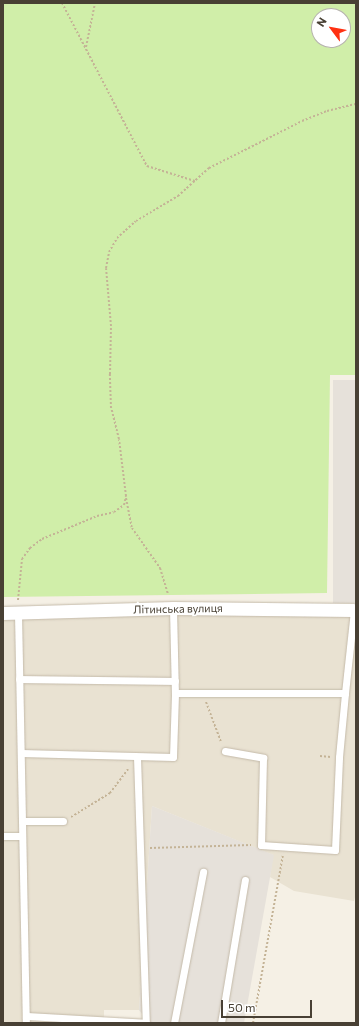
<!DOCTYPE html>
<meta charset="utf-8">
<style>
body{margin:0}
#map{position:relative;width:359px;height:1026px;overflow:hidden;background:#f5f0e5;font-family:Commissioner,sans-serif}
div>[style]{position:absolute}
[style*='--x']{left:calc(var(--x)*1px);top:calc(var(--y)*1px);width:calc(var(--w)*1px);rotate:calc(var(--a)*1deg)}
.residential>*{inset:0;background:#e9e2d2}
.industrial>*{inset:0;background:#e6e1da;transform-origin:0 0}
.green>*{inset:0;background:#d0eea9}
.path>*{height:2px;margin-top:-1px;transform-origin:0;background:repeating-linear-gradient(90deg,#c4b396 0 2px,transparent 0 4px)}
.roads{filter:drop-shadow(0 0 1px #c4baa9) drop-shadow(0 0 1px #c4baa9)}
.lane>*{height:7px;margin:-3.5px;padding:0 3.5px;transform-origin:3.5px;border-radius:3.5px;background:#fff}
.street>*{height:13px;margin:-6.5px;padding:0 6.5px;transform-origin:6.5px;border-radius:6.5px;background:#fff}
span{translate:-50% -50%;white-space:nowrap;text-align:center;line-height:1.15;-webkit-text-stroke:3px #fff;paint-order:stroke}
.street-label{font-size:11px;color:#484034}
.frame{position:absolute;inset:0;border:4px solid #484034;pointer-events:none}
.north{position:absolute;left:311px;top:8px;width:40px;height:40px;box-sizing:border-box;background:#fff;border:1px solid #b6b3ae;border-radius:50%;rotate:302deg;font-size:11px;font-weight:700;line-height:16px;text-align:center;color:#484034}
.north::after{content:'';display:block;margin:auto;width:14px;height:18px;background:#ff3112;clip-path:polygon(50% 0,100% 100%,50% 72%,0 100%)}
.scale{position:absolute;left:221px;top:1000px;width:91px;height:18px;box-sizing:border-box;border:2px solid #484034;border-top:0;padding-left:5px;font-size:12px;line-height:14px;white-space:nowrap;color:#484034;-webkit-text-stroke:3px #fff;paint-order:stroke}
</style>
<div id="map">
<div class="residential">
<div style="clip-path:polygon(356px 614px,356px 893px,354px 901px,294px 891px,270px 877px,273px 855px,152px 806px,139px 1010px,104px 1010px,104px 1023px,3px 1023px,3px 615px)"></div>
</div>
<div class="industrial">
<div style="left:356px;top:380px;width:223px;height:23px;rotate:90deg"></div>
<div style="clip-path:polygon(152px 806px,274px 855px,244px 1023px,149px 1023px,139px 1010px)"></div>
</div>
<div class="green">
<div style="clip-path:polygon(evenodd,3px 3px,356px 3px,356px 375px,330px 375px,327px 593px,3px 597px,3px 3px,319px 16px,343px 16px,343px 40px,319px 40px,319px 16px)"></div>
</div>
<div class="path">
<div style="--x:62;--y:3;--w:184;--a:62.5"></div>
<div style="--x:147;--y:166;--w:50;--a:17.4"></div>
<div style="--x:86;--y:47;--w:45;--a:-78.4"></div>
<div style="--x:126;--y:498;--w:31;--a:79"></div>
<div style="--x:132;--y:528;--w:49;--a:55"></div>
<div style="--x:160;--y:568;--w:28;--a:73"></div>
<div style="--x:18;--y:600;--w:41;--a:-84.4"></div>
<div style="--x:22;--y:559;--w:14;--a:-54"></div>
<div style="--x:30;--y:548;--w:15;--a:-37"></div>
<div style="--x:42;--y:539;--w:60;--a:-22.7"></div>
<div style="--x:97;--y:516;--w:17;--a:-13"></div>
<div style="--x:114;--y:512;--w:12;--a:-35"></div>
<div style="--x:124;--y:505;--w:9;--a:-77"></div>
<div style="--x:126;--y:496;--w:57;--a:-97"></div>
<div style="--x:119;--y:439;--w:32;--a:-104"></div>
<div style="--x:111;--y:408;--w:34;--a:-92"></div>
<div style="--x:110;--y:374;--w:48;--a:-88.8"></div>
<div style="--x:111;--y:326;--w:58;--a:-94.9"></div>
<div style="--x:106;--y:268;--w:16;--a:-79"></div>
<div style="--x:109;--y:252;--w:16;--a:-60"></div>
<div style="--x:117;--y:238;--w:25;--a:-42"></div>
<div style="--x:136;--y:221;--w:49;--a:-30.8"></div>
<div style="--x:178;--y:196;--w:42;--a:-42.1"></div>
<div style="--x:209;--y:168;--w:104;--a:-26.8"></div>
<div style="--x:302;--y:121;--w:27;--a:-22"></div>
<div style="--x:327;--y:111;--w:30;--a:-14"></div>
<div style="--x:206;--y:702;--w:43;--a:69.4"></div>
<div style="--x:320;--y:756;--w:11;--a:5"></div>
<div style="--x:71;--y:817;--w:46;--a:-31.6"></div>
<div style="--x:110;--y:793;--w:30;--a:-53"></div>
<div style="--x:150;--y:848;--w:101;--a:-1.7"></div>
<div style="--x:253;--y:1023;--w:171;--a:-79.9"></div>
</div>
<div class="roads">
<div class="lane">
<div style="--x:173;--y:608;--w:85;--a:88.7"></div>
<div style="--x:18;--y:613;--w:410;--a:88.9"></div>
<div style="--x:19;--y:679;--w:156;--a:0.7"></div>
<div style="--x:225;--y:751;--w:39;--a:10"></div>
<div style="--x:263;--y:758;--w:87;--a:91.3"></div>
<div style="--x:261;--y:845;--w:74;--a:3.9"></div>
<div style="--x:335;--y:850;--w:93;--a:-87.5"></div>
<div style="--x:339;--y:757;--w:64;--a:-84.6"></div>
<div style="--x:21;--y:753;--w:152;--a:1.5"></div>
<div style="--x:173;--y:757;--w:64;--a:-88.2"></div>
<div style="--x:175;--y:693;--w:170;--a:0"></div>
<div style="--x:345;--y:693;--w:83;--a:-83.8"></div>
<div style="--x:137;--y:757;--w:265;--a:88.1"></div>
<div style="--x:22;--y:821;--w:41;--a:0"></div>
<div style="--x:3;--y:836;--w:19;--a:0"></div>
<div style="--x:26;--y:1016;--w:120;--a:3.3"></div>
<div style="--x:174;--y:1023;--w:154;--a:-79.1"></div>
<div style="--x:221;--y:1023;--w:145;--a:-80.5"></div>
</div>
<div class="street">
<div style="--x:3;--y:613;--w:170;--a:-1.7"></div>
<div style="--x:173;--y:608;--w:180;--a:0.6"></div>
</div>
</div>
<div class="street-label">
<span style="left:178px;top:609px;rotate:-1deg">Літинська вулиця</span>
</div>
<div class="frame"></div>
<div class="north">N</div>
<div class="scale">50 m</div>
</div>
